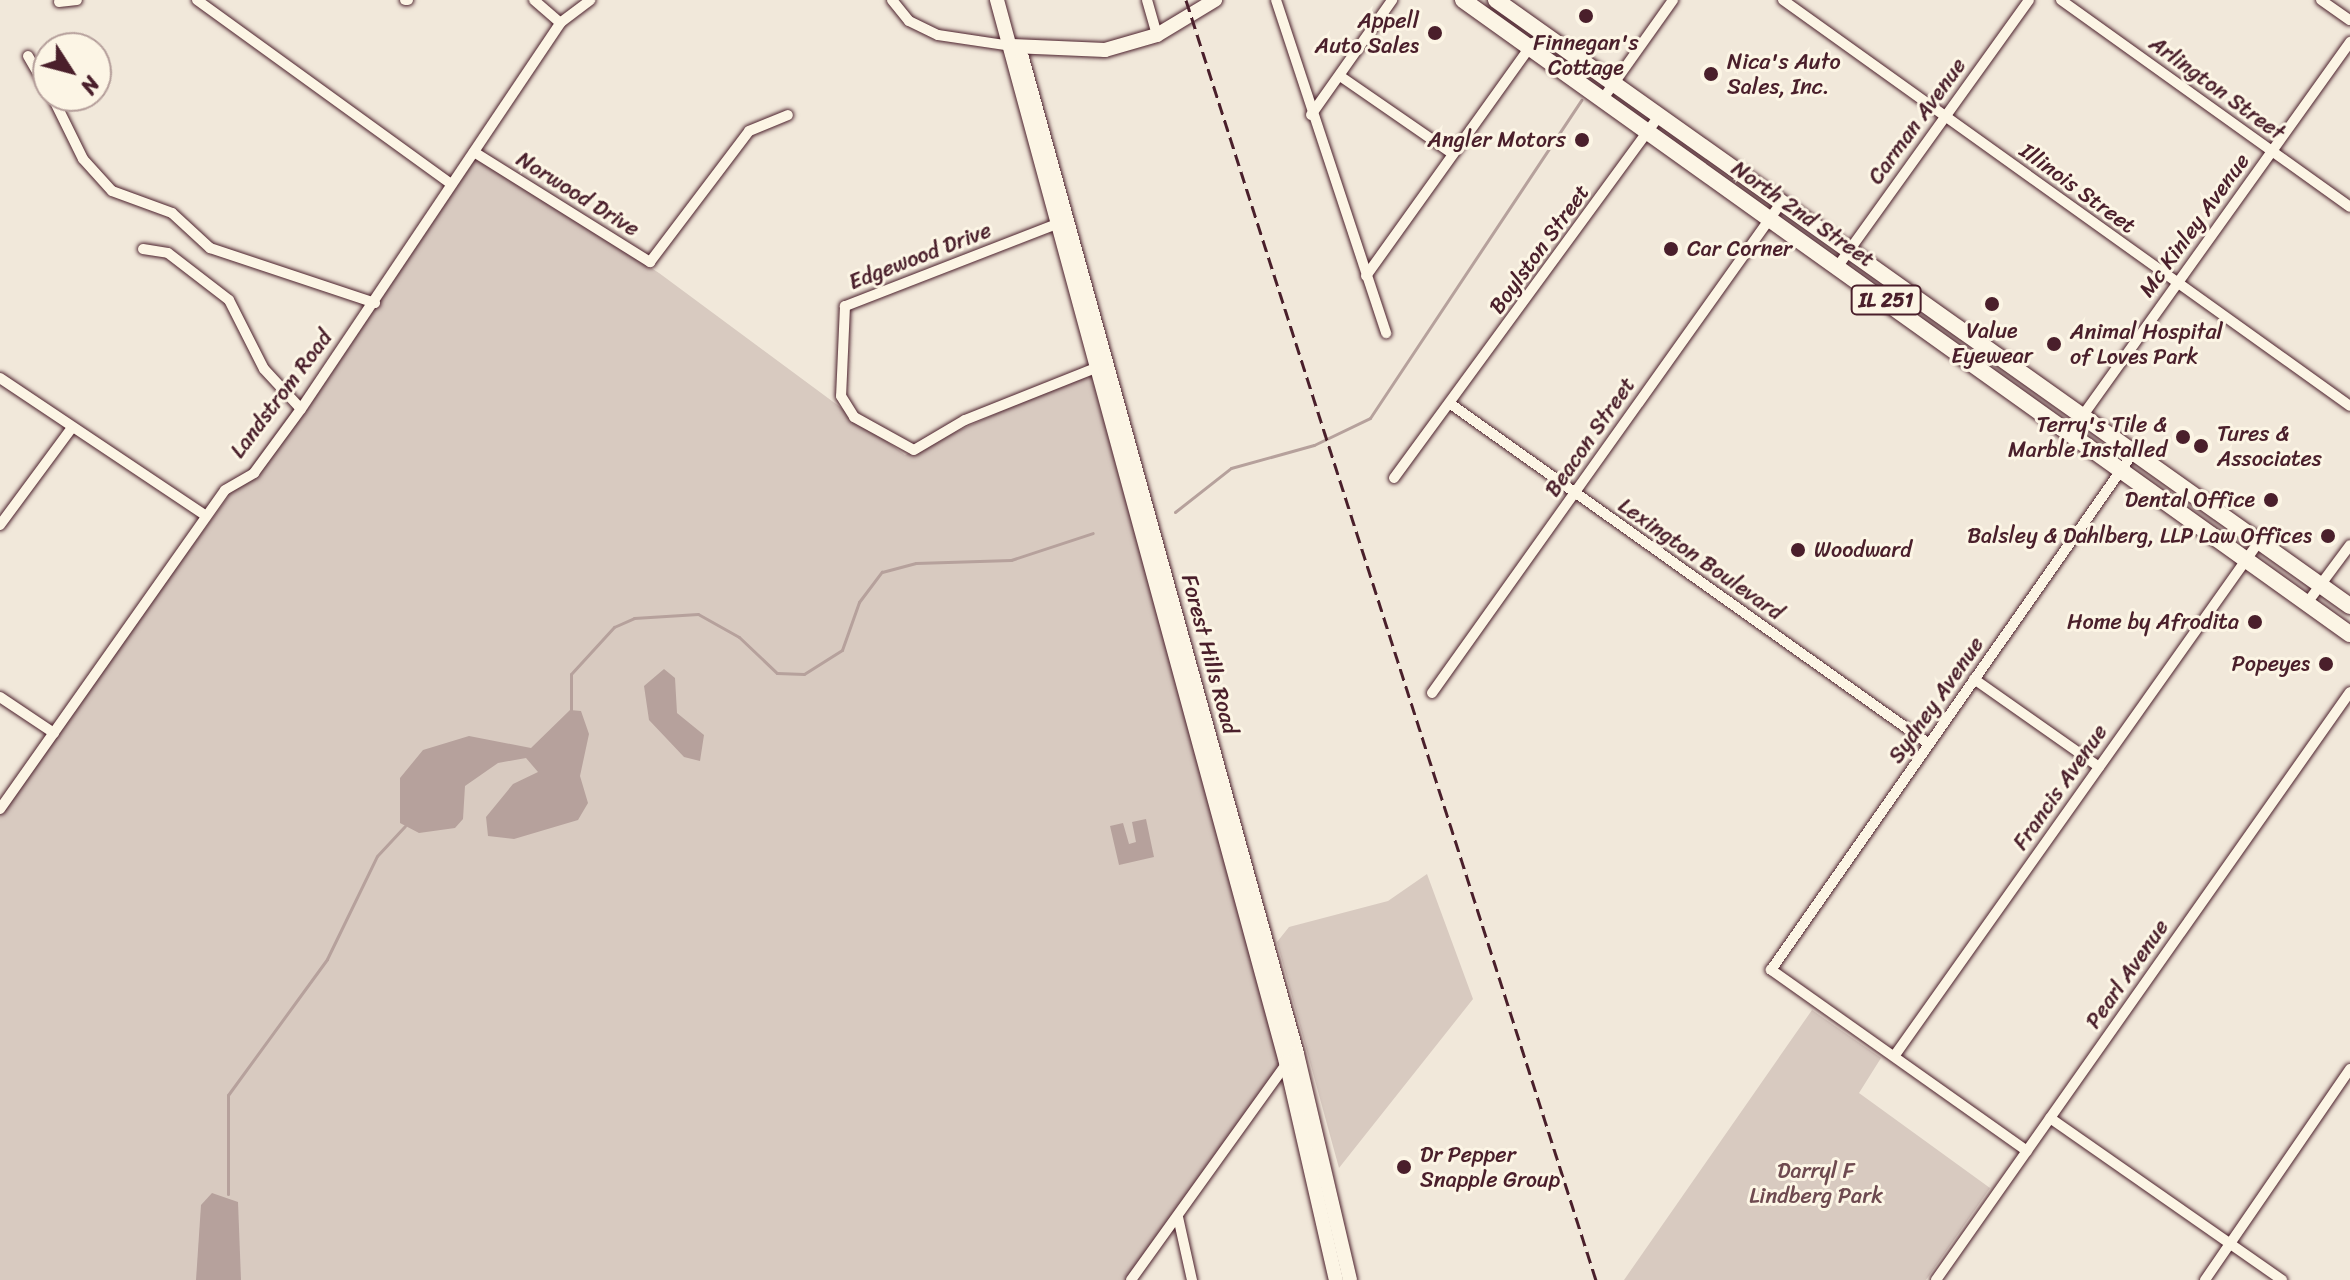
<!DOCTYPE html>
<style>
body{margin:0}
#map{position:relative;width:2350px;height:1280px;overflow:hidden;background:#f1e8da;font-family:Sriracha,sans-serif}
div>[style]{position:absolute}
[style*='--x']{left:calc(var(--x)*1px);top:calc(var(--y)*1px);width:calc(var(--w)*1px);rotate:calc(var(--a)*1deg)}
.green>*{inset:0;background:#d8cac0}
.water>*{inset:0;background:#b6a19c}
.stream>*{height:3px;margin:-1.5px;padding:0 1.5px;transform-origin:1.5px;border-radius:1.5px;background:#b6a19c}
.roads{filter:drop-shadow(0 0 2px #4a1f2b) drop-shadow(0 0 2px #4a1f2b)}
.street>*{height:10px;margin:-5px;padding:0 5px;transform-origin:5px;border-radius:5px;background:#fcf5e5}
.secondary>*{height:14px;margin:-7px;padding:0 7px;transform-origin:7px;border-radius:7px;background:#fcf5e5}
.primary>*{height:16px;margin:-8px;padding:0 8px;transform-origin:8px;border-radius:8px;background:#fcf5e5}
.rail>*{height:3px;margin-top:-1.5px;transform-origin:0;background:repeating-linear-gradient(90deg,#4a1f2b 0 12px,transparent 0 18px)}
.dots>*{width:22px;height:22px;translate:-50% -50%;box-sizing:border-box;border:4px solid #fcf5e5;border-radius:50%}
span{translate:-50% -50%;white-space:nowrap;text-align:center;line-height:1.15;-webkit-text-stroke:6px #fcf5e5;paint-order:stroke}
.shield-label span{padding:2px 6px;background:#fcf5e5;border:2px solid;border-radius:6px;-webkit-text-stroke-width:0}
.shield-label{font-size:20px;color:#4a1f2b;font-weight:700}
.poi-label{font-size:22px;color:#4a1f2b}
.right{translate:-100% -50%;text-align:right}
.left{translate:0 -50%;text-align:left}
.street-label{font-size:22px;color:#4a1f2b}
.park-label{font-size:22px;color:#6e4a50}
.north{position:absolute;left:32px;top:32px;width:80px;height:80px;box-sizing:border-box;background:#fcf5e5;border:2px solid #b59f9b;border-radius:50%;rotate:126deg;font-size:22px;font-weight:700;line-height:32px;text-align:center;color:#4a1f2b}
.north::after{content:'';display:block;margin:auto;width:28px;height:36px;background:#4a1f2b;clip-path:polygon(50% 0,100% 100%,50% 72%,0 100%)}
</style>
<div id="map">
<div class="green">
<div style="clip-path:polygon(478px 155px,659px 273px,905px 455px,1090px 371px,1281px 1065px,1128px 1280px,0 1280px,0 809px)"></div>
<div style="clip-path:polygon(1427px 874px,1473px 999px,1339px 1168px,1277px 942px,1289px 927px,1388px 901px)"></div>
<div style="clip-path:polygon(1812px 1010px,1881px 1058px,1859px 1093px,1990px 1188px,1926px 1280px,1624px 1280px)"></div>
</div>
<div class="water">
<div style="clip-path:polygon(664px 669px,675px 678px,677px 713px,704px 735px,700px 761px,684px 757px,649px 720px,644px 686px)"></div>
<div style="clip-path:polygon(570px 710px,581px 711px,589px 734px,580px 776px,588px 803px,578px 820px,514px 839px,488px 836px,486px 817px,513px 784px,538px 772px,526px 758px,498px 763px,465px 786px,463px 819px,455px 828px,419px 833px,400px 823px,400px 778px,423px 750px,469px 736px,531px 748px)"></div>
<div style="clip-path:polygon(1146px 819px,1154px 857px,1119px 865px,1110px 826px,1123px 823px,1129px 844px,1136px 842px,1132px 822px)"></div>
<div style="clip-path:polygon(212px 1193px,238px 1202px,241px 1280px,196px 1280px,201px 1205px)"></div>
</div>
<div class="stream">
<div style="--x:1175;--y:512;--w:71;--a:-38.2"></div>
<div style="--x:1231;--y:468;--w:86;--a:-15.5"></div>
<div style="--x:1314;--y:445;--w:62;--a:-25.7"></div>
<div style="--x:1370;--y:418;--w:382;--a:-56.4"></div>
<div style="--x:571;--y:712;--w:38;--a:-90"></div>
<div style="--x:571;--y:674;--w:64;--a:-47.5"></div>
<div style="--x:614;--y:627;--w:22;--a:-24"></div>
<div style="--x:634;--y:618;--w:64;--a:-3.6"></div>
<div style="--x:698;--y:614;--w:47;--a:29.3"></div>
<div style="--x:739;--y:637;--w:52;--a:43.5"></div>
<div style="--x:777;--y:673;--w:27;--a:2"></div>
<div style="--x:804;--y:674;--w:45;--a:-32.3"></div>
<div style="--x:842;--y:650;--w:51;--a:-70.5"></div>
<div style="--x:859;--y:602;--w:38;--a:-53"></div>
<div style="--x:882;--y:572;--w:35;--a:-15"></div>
<div style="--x:916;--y:563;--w:95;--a:-1.8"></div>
<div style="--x:1011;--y:560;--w:86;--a:-18.2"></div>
<div style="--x:228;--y:1194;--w:99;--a:-90"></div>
<div style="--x:228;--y:1095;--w:168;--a:-53.9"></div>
<div style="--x:327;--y:959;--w:114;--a:-64.1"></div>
<div style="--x:377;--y:856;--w:41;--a:-47"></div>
</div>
<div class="roads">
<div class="street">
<div style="--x:197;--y:0;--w:312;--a:35.9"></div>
<div style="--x:405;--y:0;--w:3;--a:0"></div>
<div style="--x:534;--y:0;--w:35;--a:41"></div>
<div style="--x:892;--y:0;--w:27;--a:51"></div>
<div style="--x:909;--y:21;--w:32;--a:26"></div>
<div style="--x:938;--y:35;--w:75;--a:8.5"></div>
<div style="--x:1147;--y:0;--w:36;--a:74"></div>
<div style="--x:1276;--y:0;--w:351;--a:71.7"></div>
<div style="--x:1783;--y:0;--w:697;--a:35.6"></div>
<div style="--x:2061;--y:0;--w:355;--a:35.6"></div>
<div style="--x:2321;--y:0;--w:35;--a:35"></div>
<div style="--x:59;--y:2;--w:18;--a:-6"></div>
<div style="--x:28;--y:56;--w:39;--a:60"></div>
<div style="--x:1340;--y:76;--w:137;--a:34.6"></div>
<div style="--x:52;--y:96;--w:70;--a:63.8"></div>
<div style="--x:83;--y:159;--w:43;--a:47.8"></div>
<div style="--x:112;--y:191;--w:64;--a:20.1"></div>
<div style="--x:172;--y:213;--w:52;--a:42.6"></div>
<div style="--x:210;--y:248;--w:174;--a:18.4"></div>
<div style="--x:1602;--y:100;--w:123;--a:-54.6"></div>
<div style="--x:1311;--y:115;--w:141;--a:-54.8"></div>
<div style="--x:474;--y:152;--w:208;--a:32"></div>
<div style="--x:650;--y:262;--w:164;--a:-52.9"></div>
<div style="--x:749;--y:131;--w:42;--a:-22.3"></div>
<div style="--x:1062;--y:222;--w:233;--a:158.8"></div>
<div style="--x:845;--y:306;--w:90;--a:92.5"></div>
<div style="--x:841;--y:396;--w:25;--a:58"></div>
<div style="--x:854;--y:417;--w:68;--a:28.8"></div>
<div style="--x:914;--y:450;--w:59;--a:-30.5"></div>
<div style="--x:965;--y:420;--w:146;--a:-21.7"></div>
<div style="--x:143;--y:249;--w:25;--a:9"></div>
<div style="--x:168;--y:253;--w:77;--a:37.6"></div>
<div style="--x:229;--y:300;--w:77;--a:63.1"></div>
<div style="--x:264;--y:369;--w:54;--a:47.2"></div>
<div style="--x:1838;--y:266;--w:327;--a:-54.3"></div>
<div style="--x:1366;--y:276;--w:287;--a:-54.4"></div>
<div style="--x:0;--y:378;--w:248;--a:33.8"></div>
<div style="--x:1452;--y:405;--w:585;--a:35.4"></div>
<div style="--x:2071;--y:432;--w:480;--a:-54.4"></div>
<div style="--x:1394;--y:478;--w:449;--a:-53.8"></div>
<div style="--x:0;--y:525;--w:119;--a:-53.5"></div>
<div style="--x:2307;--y:603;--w:72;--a:-53.4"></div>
<div style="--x:1974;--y:679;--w:153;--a:35.1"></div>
<div style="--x:1432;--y:693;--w:602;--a:-54.54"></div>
<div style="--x:0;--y:697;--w:65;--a:33.7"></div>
<div style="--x:0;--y:809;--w:390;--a:-54.8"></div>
<div style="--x:225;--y:490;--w:34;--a:-30"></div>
<div style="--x:254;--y:473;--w:79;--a:-53.7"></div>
<div style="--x:301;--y:409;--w:465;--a:-56.1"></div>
<div style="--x:560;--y:23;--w:38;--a:-37"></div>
<div style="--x:1895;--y:1055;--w:628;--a:-54.66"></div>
<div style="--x:2050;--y:1118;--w:283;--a:34.9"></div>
<div style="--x:2027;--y:1151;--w:314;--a:-144.7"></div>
<div style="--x:1771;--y:970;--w:631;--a:-55"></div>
<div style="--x:1178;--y:1217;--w:65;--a:77.5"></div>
<div style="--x:1131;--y:1280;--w:271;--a:-54.3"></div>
<div style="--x:1936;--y:1280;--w:719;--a:-54.85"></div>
<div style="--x:2205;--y:1280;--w:256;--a:-55.5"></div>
</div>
<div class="secondary">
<div style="--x:997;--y:0;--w:1101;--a:74.78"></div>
<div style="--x:1286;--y:1062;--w:224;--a:77.1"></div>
<div style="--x:1012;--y:46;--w:16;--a:50"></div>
<div style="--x:1022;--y:58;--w:1033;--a:74.56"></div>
<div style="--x:1297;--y:1054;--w:232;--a:76.8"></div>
<div style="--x:1012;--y:46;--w:93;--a:2.5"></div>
<div style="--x:1105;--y:50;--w:54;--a:-16.1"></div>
<div style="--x:1157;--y:35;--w:68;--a:-31.1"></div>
</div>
<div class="primary">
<div style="--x:1463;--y:0;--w:1090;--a:35.56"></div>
<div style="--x:1496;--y:0;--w:1047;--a:35.36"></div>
</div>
</div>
<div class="rail">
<div style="--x:1186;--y:0;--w:1344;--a:72.24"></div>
</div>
<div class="dots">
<div style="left:1586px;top:16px;background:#4a1f2b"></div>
<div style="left:1435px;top:33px;background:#4a1f2b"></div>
<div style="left:1711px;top:74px;background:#4a1f2b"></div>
<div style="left:1582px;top:140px;background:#4a1f2b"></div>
<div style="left:1671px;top:249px;background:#4a1f2b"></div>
<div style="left:1992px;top:304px;background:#4a1f2b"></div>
<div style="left:2054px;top:344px;background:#4a1f2b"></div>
<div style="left:2183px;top:437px;background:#4a1f2b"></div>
<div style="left:2201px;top:446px;background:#4a1f2b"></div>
<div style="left:2271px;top:500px;background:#4a1f2b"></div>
<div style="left:2328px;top:536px;background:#4a1f2b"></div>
<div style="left:1798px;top:550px;background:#4a1f2b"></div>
<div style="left:2255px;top:622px;background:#4a1f2b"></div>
<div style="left:2326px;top:664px;background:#4a1f2b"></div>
<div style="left:1404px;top:1167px;background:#4a1f2b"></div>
</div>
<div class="shield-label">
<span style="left:1886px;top:300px">IL 251</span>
</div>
<div class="poi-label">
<span class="right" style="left:1419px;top:33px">Appell<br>Auto Sales</span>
<span style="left:1586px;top:55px">Finnegan's<br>Cottage</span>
<span class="left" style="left:1727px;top:74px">Nica's Auto<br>Sales, Inc.</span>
<span class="right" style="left:1566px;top:140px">Angler Motors</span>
<span class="left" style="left:1687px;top:249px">Car Corner</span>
<span style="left:1992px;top:343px">Value<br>Eyewear</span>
<span class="left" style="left:2070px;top:344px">Animal Hospital<br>of Loves Park</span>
<span class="right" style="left:2167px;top:437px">Terry's Tile &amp;<br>Marble Installed</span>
<span class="left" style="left:2217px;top:446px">Tures &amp;<br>Associates</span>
<span class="right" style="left:2255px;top:500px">Dental Office</span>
<span class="right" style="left:2312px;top:536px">Balsley &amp; Dahlberg, LLP Law Offices</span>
<span class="left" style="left:1814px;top:550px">Woodward</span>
<span class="right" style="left:2239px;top:622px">Home by Afrodita</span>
<span class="right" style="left:2310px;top:664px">Popeyes</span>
<span class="left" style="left:1420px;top:1167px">Dr Pepper<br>Snapple Group</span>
</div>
<div class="street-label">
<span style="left:2217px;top:88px;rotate:36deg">Arlington Street</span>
<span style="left:1917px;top:121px;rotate:-54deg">Carman Avenue</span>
<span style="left:2078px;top:188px;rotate:36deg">Illinois Street</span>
<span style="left:578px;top:194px;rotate:32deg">Norwood Drive</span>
<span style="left:1803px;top:214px;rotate:35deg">North 2nd Street</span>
<span style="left:2194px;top:225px;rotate:-54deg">Mc Kinley Avenue</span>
<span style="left:1539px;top:249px;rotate:-54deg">Boylston Street</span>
<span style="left:920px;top:256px;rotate:-21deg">Edgewood Drive</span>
<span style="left:281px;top:394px;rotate:-53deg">Landstrom Road</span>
<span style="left:1590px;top:437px;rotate:-55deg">Beacon Street</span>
<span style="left:1701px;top:559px;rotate:35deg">Lexington Boulevard</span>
<span style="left:1210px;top:654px;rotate:75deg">Forest Hills Road</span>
<span style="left:1936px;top:700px;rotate:-55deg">Sydney Avenue</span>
<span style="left:2060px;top:787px;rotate:-55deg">Francis Avenue</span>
<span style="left:2127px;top:974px;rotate:-55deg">Pearl Avenue</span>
</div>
<div class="park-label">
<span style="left:1816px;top:1183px">Darryl F<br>Lindberg Park</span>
</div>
<div class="north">N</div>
</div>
